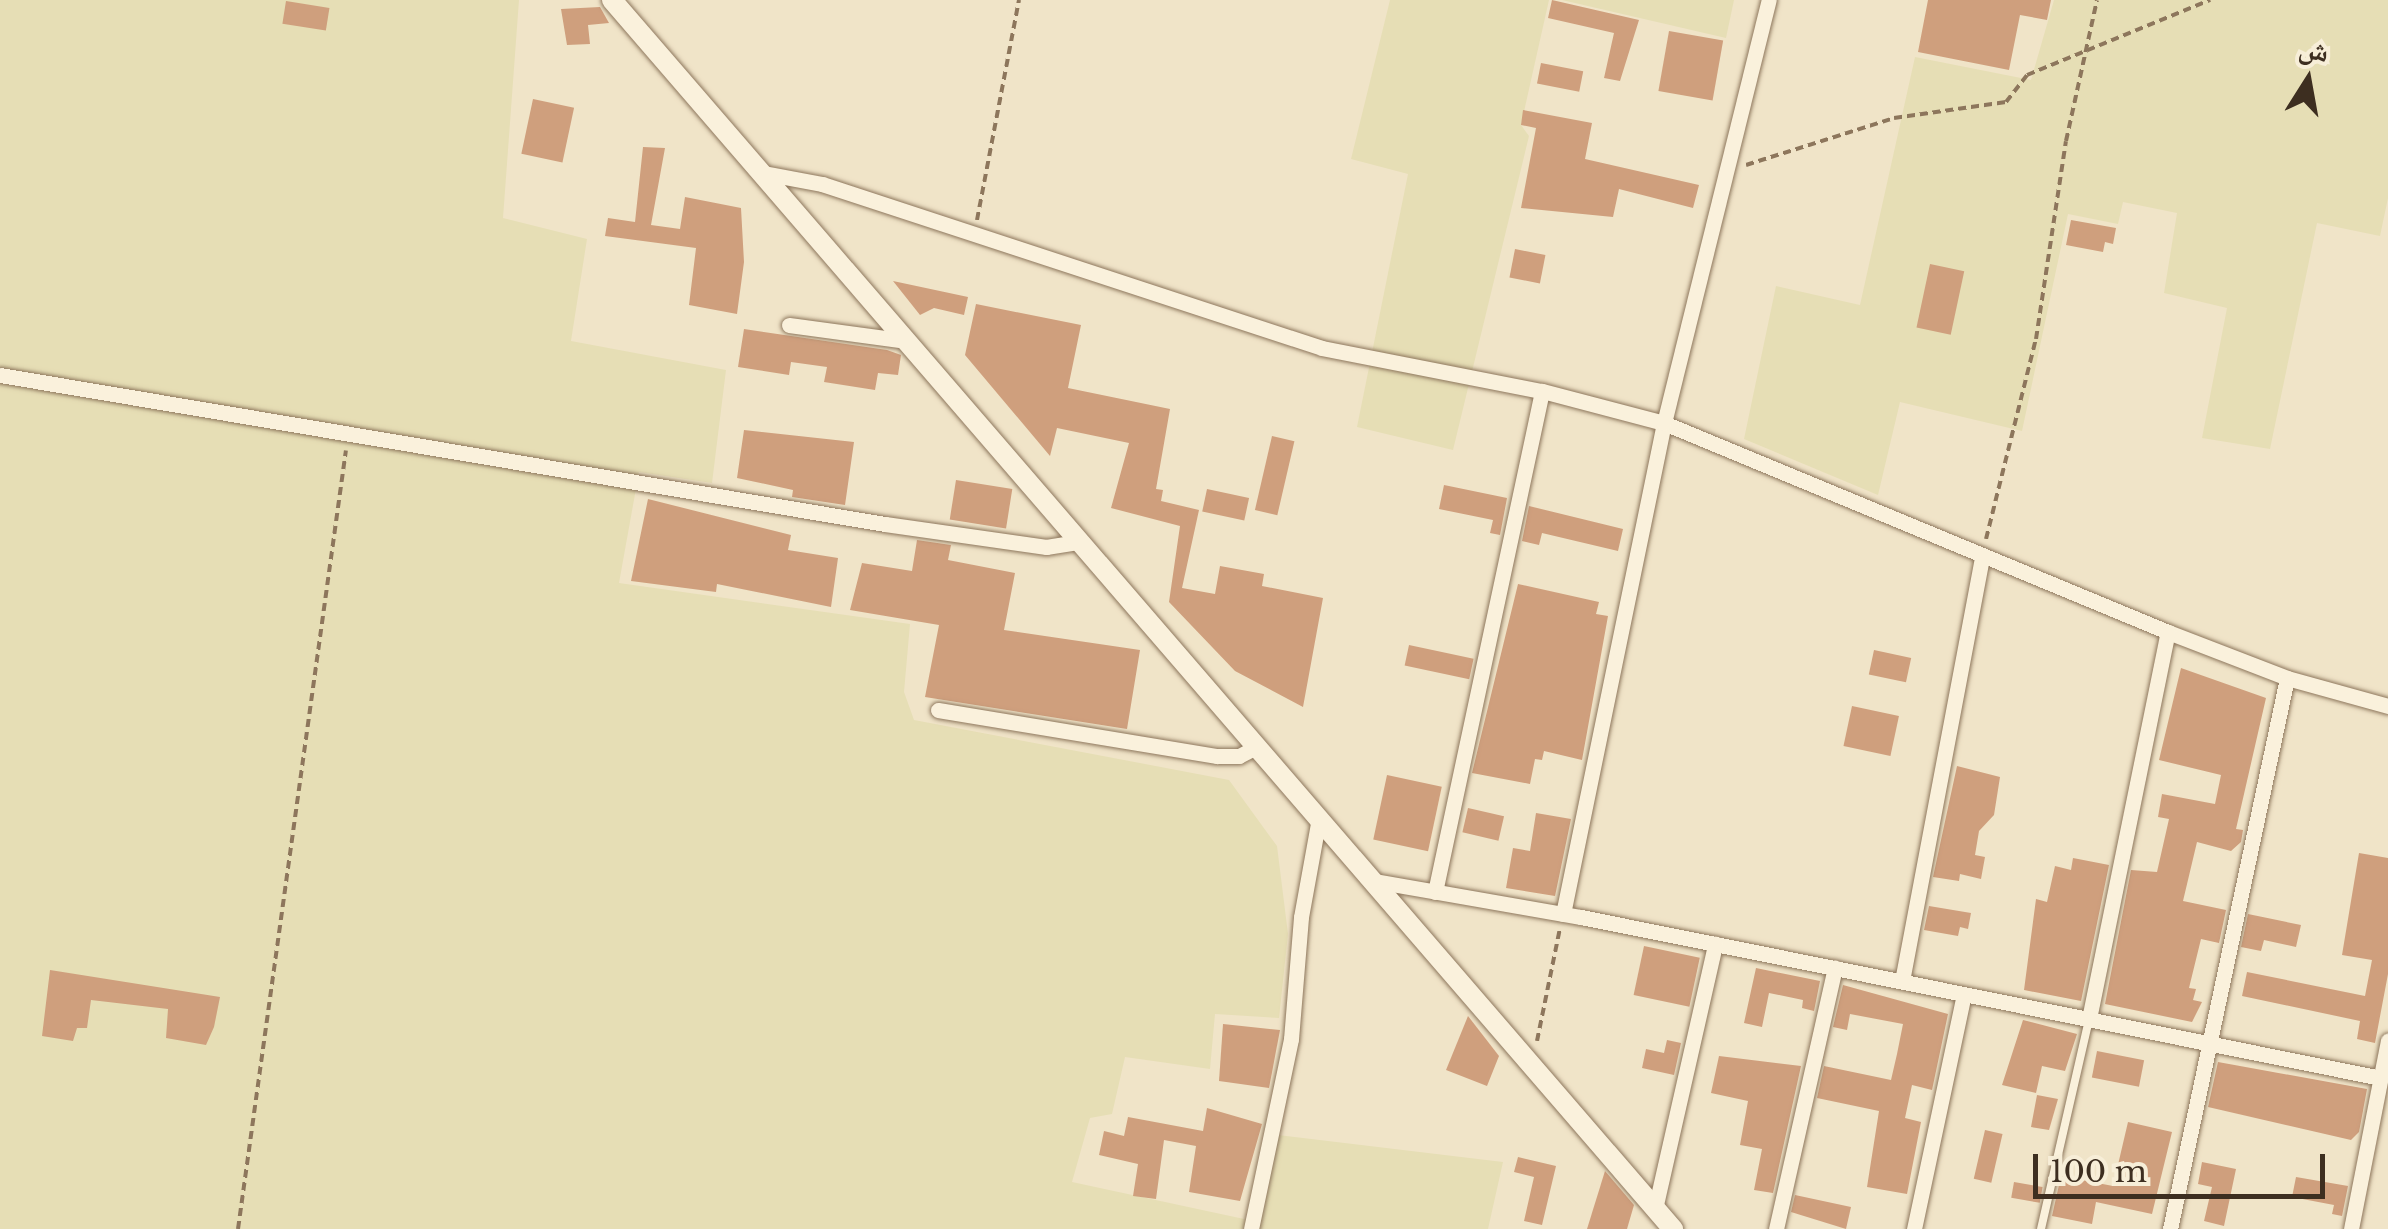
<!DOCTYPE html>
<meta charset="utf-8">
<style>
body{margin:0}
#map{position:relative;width:2388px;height:1229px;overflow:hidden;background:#f0e4c8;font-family:"Libre Baskerville","Noto Naskh Arabic",serif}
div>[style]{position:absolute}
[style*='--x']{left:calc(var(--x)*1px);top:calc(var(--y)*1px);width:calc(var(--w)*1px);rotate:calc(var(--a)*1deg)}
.farmland>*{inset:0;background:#e6deb5}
.building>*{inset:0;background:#cf9f7d;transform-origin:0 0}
.path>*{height:4px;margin-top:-2px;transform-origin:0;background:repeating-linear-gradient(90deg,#8d765c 0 8px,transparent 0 13px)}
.roads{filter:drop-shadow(0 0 2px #8d765c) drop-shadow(0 0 2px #8d765c)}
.service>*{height:8px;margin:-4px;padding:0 4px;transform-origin:4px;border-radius:4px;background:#faf1dc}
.minor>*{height:15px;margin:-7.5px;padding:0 7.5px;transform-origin:7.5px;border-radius:7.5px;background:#faf1dc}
.tertiary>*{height:20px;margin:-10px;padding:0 10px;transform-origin:10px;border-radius:10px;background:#faf1dc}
span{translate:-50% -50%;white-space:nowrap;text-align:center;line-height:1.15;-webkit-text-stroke:9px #f7eed8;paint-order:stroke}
.north{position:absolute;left:2258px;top:30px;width:100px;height:100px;-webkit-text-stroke:8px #f7eed8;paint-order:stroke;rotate:11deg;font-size:28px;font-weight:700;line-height:40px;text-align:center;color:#3d2e20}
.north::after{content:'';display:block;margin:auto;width:35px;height:45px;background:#3d2e20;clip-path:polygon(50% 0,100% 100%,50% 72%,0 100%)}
.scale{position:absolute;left:2033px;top:1154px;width:292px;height:45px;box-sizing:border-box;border:5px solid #3d2e20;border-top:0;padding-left:12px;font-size:30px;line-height:35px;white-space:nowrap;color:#3d2e20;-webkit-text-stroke:8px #f7eed8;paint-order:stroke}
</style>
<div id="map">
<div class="farmland">
<div style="clip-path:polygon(0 0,519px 0,503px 218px,587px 239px,571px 341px,726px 370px,712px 483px,639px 472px,619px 583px,910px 624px,904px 692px,914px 720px,1229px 780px,1277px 846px,1288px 934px,1279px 1018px,1215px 1014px,1210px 1069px,1125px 1057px,1112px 1114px,1090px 1118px,1072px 1182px,1258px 1222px,1278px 1135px,1503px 1162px,1488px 1229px,0 1229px)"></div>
<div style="clip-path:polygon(1390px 0,1549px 0,1521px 125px,1529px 136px,1453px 450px,1357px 427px,1408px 174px,1351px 159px)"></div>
<div style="clip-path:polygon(1562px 0,1734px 0,1726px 38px)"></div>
<div style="clip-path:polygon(2054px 0,2388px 0,2388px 198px,2380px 236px,2317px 223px,2270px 449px,2202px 438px,2227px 308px,2164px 293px,2177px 213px,2123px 202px,2118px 224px,2068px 214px,2022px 431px,1900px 402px,1878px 495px,1744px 439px,1776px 286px,1860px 305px,1915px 57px,2031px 80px)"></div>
</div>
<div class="building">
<div style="clip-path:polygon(1552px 0,1639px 20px,1620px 81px,1604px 78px,1614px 33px,1548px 18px)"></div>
<div style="clip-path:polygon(1928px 0,2051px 0,2047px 20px,2020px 15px,2009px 70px,1918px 52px)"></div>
<div style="left:286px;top:1px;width:44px;height:23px;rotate:9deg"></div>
<div style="clip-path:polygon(600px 7px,609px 23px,588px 25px,590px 44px,567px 45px,561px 9px)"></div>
<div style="left:1669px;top:31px;width:55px;height:61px;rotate:10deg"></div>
<div style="left:1541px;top:63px;width:43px;height:21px;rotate:11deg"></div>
<div style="left:533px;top:99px;width:42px;height:56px;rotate:12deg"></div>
<div style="clip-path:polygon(1523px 110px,1592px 123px,1585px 159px,1699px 185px,1693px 208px,1619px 189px,1613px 217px,1521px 208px,1536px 128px,1521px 125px)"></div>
<div style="clip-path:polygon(643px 147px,665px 148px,651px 225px,680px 229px,685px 197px,741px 208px,744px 262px,737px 314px,689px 305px,696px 248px,605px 236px,608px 218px,635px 222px)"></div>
<div style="clip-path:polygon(2071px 220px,2116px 228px,2113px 244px,2105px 242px,2103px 252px,2066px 245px)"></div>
<div style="left:1515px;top:249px;width:31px;height:29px;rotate:11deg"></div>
<div style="left:1930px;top:264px;width:35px;height:65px;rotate:12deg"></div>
<div style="clip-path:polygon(893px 281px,968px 297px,964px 315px,934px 308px,920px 315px)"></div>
<div style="clip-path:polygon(976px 304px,1081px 325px,1068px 388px,1170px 409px,1156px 489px,1163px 490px,1161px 501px,1199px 510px,1182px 588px,1215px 594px,1220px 566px,1264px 574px,1262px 586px,1323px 598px,1303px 707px,1235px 671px,1169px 602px,1180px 526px,1111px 508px,1129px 443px,1057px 428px,1050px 456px,965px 355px)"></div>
<div style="clip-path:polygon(744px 329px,887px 350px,901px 355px,898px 375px,878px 373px,875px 390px,824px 382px,827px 367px,791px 362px,789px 375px,738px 367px)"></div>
<div style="clip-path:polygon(744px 430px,854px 442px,845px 505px,792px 497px,793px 490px,737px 478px)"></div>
<div style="left:1272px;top:436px;width:23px;height:76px;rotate:13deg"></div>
<div style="left:956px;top:480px;width:57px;height:40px;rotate:9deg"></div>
<div style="clip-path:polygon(1444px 485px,1507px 498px,1500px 535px,1490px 533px,1493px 520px,1439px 509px)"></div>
<div style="left:1207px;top:489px;width:43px;height:23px;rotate:12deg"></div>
<div style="clip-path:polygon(648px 499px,791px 535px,788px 550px,838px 558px,831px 607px,717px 584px,716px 592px,631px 581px)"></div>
<div style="clip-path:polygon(1529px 506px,1623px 529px,1618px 551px,1542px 533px,1539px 545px,1522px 541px)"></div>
<div style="clip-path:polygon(917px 540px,951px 545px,948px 560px,1015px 573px,1004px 630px,1140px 650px,1127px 729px,925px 697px,939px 625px,850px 610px,862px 563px,912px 571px)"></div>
<div style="clip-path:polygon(1518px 584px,1599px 602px,1596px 614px,1608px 616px,1582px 760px,1544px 751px,1542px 760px,1535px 759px,1530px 784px,1472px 773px)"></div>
<div style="left:1409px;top:645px;width:66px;height:21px;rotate:12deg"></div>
<div style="left:1874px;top:650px;width:38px;height:25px;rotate:12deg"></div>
<div style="clip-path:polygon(2181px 668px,2266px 698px,2236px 829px,2243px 830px,2241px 842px,2231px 851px,2197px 842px,2183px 901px,2226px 910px,2219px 943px,2201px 939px,2189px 988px,2196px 989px,2193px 1000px,2202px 1002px,2192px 1022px,2105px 1004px,2131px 870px,2157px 872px,2169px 819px,2158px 817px,2162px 794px,2215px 804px,2221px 775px,2159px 760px)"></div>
<div style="left:1852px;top:706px;width:48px;height:41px;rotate:12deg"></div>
<div style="clip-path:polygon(1957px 766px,2000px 777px,1994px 815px,1979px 831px,1975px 855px,1985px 857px,1981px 879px,1960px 874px,1959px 881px,1933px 877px)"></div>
<div style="left:1387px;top:775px;width:56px;height:66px;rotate:12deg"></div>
<div style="left:1468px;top:808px;width:37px;height:25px;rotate:13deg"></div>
<div style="clip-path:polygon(1536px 813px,1571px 819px,1555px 896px,1506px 888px,1513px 848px,1530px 851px)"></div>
<div style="clip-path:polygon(2359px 853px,2388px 858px,2388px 974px,2375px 1043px,2357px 1039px,2360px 1021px,2242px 996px,2247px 972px,2365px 996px,2372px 960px,2342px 955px)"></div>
<div style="clip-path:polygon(2073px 858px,2109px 865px,2081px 1001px,2024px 990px,2036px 899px,2047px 902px,2055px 866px,2071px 870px)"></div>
<div style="clip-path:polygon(1929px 906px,1971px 913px,1968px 929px,1960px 927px,1958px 936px,1924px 930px)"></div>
<div style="clip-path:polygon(2248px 914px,2301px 925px,2296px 947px,2264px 940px,2261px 951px,2241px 947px)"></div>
<div style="left:1644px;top:946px;width:57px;height:50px;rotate:12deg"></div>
<div style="clip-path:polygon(1756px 968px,1820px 981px,1814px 1011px,1802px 1008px,1803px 1000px,1769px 993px,1762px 1027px,1744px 1023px)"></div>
<div style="clip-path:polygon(50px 970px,220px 997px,214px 1027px,206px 1045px,166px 1038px,168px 1009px,91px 1000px,87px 1028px,77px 1028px,73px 1041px,42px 1036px)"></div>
<div style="clip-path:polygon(1843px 985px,1948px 1014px,1932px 1090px,1912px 1085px,1905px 1118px,1921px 1122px,1907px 1194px,1867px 1187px,1879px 1111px,1817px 1098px,1824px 1066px,1891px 1080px,1897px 1054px,1903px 1024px,1850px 1014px,1847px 1030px,1833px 1027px)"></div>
<div style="clip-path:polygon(1468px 1016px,1499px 1056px,1487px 1086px,1446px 1070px)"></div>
<div style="clip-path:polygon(2023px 1020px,2077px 1034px,2065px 1071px,2042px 1066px,2036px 1093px,2002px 1085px)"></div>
<div style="clip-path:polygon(1223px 1024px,1280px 1030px,1269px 1088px,1219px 1081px)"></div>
<div style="clip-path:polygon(1667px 1040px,1681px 1043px,1674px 1075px,1642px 1068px,1646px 1049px,1664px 1053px)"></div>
<div style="left:2097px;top:1051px;width:48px;height:27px;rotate:11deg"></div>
<div style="clip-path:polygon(1719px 1056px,1801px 1066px,1773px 1193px,1754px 1190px,1762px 1149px,1740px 1145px,1748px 1101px,1711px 1093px)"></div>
<div style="clip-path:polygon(2218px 1062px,2367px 1089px,2359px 1132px,2351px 1140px,2208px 1107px)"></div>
<div style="clip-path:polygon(2037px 1095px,2058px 1099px,2049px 1130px,2031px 1127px)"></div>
<div style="clip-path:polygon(1207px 1108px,1262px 1124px,1240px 1201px,1189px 1192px,1196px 1146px,1164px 1140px,1156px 1199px,1133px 1196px,1138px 1164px,1099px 1155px,1104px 1131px,1124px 1136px,1128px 1117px,1203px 1131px)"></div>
<div style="clip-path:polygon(2128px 1122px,2172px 1132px,2152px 1214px,2096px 1202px,2092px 1224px,2052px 1216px,2061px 1176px,2113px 1186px)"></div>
<div style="left:1985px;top:1130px;width:18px;height:50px;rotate:13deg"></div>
<div style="clip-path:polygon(1518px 1157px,1556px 1166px,1542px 1225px,1524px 1221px,1534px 1177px,1514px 1172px)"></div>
<div style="clip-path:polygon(2202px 1162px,2236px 1169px,2224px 1226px,2204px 1221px,2212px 1187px,2198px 1184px)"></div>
<div style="clip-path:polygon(1605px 1171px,1634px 1205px,1627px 1229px,1587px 1229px)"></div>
<div style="clip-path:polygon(2296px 1177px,2348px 1186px,2342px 1216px,2332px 1214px,2334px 1205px,2292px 1197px)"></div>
<div style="left:2014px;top:1182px;width:29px;height:16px;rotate:10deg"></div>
<div style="clip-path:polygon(1795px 1195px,1851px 1207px,1846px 1229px,1791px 1212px)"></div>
</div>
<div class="path">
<div style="--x:1746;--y:165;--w:155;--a:-17.6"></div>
<div style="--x:1894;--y:118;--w:113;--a:-8.1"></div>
<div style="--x:2006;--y:102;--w:34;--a:-52"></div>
<div style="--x:2027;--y:75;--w:198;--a:-22.3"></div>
<div style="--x:977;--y:220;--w:224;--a:-79.2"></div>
<div style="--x:1986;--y:539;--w:206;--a:-76"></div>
<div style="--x:2036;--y:339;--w:200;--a:-81.4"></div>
<div style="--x:2066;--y:141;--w:144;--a:-77.6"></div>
<div style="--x:1537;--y:1041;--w:115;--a:-78.5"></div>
<div style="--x:238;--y:1229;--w:786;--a:-82.11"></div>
</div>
<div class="roads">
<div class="service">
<div style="--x:2041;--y:1229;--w:215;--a:-77.1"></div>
</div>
<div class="minor">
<div style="--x:758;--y:172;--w:65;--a:10.6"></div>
<div style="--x:822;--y:184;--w:526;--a:18.16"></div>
<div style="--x:1322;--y:348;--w:224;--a:11.1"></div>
<div style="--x:1542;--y:391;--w:126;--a:14.7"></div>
<div style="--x:1664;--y:423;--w:546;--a:22.52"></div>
<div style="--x:2168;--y:632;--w:128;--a:21.1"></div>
<div style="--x:2287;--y:678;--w:105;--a:15.5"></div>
<div style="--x:789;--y:325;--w:119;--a:7.7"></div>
<div style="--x:0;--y:375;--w:897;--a:9.56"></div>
<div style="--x:885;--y:524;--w:163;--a:8.1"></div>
<div style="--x:1046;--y:547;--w:32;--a:-9"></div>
<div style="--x:938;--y:710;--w:283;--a:9.4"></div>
<div style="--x:1217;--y:756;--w:22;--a:0"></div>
<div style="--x:1239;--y:756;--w:19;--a:-28"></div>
<div style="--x:1374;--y:881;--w:210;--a:9.9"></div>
<div style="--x:1581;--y:917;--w:816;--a:11.38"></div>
<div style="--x:1435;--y:892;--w:512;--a:-77.94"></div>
<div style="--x:1563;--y:914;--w:501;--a:-78.38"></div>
<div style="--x:1664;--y:423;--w:436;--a:-76.1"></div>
<div style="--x:1902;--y:981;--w:430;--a:-79.3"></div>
<div style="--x:2089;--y:1019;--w:395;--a:-78.5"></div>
<div style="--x:1655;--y:1209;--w:272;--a:-77.2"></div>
<div style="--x:1251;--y:1229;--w:194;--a:-78.1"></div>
<div style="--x:1291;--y:1039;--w:122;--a:-85.3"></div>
<div style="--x:1301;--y:917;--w:101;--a:-79.7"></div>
<div style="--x:1776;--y:1229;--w:268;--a:-77.3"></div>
<div style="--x:1914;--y:1229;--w:240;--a:-78"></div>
<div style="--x:2170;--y:1229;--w:563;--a:-78.01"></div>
<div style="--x:2351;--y:1229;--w:192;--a:-78.9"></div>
</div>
<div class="tertiary">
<div style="--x:612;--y:0;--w:1624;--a:49.2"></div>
</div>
</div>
<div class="north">ش</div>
<div class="scale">100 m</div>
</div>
